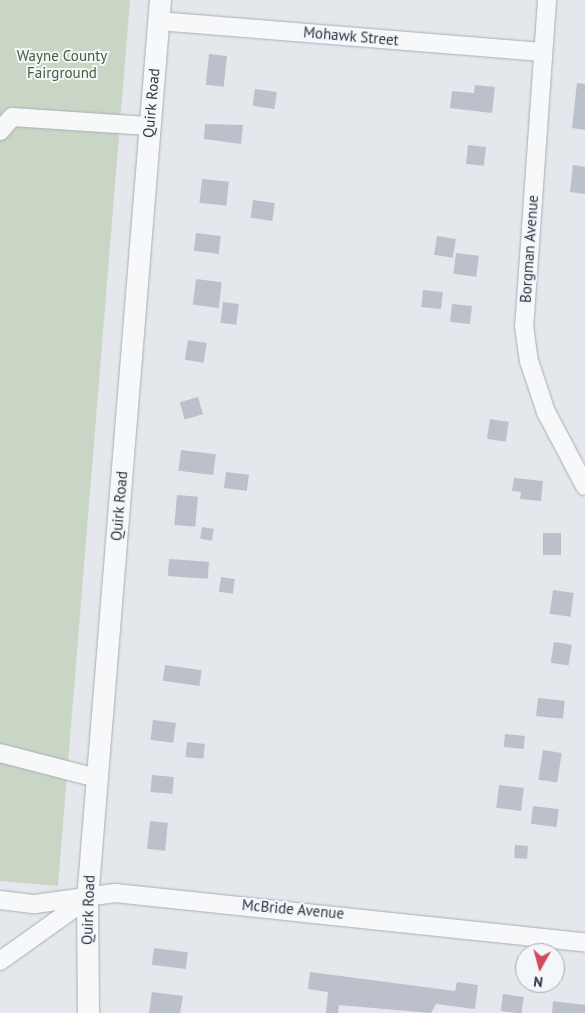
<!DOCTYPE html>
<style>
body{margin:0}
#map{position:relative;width:585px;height:1013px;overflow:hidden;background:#e4e7ec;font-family:"PT Sans",sans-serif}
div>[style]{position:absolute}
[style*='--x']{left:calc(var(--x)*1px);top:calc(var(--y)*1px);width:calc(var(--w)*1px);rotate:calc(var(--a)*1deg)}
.green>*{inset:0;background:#c9d6c5}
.building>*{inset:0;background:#bbc0ca;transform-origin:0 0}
.roads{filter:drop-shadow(0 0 1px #a9aeb7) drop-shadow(0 0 1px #a9aeb7)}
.minor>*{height:18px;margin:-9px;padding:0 9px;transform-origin:9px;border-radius:9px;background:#f7f8fa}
.tertiary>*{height:21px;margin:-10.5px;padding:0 10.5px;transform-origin:10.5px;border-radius:10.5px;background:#f7f8fa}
span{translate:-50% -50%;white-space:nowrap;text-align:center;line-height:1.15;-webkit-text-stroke:4px #f4f6f9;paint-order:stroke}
.street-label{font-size:15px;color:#2b3445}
.park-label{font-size:15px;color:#3f6138}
.north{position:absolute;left:515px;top:943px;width:50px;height:50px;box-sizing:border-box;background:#f4f6f9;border:1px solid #a4a8b1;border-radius:50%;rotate:187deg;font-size:14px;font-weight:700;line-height:20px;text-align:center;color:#2b3445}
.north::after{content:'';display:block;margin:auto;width:18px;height:22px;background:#d1495b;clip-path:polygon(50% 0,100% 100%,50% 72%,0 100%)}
</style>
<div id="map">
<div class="green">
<div style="clip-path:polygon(0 0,130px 0,58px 886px,0 881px)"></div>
</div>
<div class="building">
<div style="left:209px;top:54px;width:18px;height:31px;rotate:6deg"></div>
<div style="clip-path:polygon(577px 83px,585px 84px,585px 130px,572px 128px)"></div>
<div style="clip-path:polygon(475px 85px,495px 87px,492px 113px,450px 108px,452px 91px,474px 93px)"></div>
<div style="left:255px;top:89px;width:22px;height:17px;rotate:8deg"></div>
<div style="clip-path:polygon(205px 124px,243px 125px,241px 144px,204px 139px)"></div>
<div style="left:468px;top:145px;width:18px;height:19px;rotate:6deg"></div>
<div style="clip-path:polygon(573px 165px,585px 167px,585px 194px,570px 192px)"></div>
<div style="left:202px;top:179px;width:27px;height:24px;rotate:6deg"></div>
<div style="left:253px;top:200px;width:22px;height:18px;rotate:8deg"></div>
<div style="left:196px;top:233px;width:25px;height:18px;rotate:7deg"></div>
<div style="left:437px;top:236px;width:19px;height:19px;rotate:9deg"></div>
<div style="left:456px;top:253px;width:23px;height:21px;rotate:7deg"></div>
<div style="left:196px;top:279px;width:26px;height:26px;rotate:7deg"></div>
<div style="left:423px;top:290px;width:20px;height:17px;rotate:6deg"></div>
<div style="left:223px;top:302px;width:16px;height:21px;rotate:7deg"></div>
<div style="left:452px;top:304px;width:20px;height:18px;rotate:6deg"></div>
<div style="left:188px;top:340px;width:19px;height:20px;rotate:9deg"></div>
<div style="left:198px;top:397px;width:18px;height:19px;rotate:74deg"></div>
<div style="left:490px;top:419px;width:19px;height:20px;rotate:9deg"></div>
<div style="left:181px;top:450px;width:35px;height:21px;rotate:7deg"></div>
<div style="left:226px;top:472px;width:23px;height:16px;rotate:7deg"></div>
<div style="clip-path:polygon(514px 478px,543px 481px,541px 501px,520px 499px,521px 492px,512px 491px)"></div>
<div style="left:177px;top:495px;width:21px;height:30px;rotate:5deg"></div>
<div style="left:202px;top:527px;width:12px;height:12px;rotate:9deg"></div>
<div style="left:561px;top:533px;width:22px;height:18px;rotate:90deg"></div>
<div style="left:169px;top:559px;width:40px;height:17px;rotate:4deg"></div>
<div style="left:221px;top:577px;width:14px;height:15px;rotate:8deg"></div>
<div style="left:553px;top:590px;width:21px;height:24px;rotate:8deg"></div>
<div style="left:554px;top:642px;width:18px;height:21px;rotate:9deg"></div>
<div style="left:165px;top:665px;width:37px;height:16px;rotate:8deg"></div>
<div style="left:538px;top:698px;width:27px;height:18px;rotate:6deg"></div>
<div style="left:153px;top:720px;width:23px;height:20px;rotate:7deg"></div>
<div style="left:505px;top:734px;width:20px;height:13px;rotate:6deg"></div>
<div style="left:187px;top:742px;width:18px;height:15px;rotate:6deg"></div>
<div style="left:543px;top:750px;width:19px;height:30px;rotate:9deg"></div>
<div style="left:152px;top:775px;width:22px;height:17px;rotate:5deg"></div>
<div style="left:499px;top:785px;width:25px;height:23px;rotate:7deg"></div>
<div style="left:533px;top:806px;width:26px;height:18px;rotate:7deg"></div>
<div style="left:150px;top:821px;width:18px;height:28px;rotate:6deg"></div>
<div style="left:515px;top:845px;width:13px;height:13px;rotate:4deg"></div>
<div style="left:154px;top:948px;width:34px;height:17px;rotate:7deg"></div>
<div style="clip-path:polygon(310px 972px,455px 991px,457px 982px,478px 985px,475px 1009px,436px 1004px,431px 1013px,339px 1005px,338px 1013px,326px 1013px,328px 992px,308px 989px)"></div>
<div style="clip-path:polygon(152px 992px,183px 996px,180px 1013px,149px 1013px)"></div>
<div style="left:503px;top:994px;width:21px;height:17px;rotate:8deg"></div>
<div style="clip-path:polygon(553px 1001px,585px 1005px,585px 1013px,552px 1013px)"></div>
</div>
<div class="roads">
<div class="minor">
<div style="--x:547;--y:0;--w:327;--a:94"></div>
<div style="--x:524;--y:326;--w:35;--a:82"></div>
<div style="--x:529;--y:361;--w:54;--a:71.6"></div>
<div style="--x:546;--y:412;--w:84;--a:62.2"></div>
<div style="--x:158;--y:21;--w:386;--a:4.6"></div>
<div style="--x:0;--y:131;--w:18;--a:-49"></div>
<div style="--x:12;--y:117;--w:136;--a:3.8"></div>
<div style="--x:0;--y:753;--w:100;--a:14.5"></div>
<div style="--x:0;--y:900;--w:35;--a:7"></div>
<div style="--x:35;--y:904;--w:81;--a:-7.8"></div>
<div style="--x:115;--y:893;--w:473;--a:6"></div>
<div style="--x:0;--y:961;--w:107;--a:-35.5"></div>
</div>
<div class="tertiary">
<div style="--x:88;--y:1013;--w:114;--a:-90.5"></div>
<div style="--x:87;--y:899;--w:902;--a:-85.36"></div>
</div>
</div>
<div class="street-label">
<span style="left:351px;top:36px;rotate:5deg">Mohawk Street</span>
<span style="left:151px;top:103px;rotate:-85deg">Quirk Road</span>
<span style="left:529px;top:249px;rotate:-86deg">Borgman Avenue</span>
<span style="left:119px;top:506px;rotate:-85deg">Quirk Road</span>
<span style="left:293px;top:909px;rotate:5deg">McBride Avenue</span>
<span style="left:88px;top:910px;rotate:-88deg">Quirk Road</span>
</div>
<div class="park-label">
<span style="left:62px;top:64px">Wayne County<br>Fairground</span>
</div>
<div class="north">N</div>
</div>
